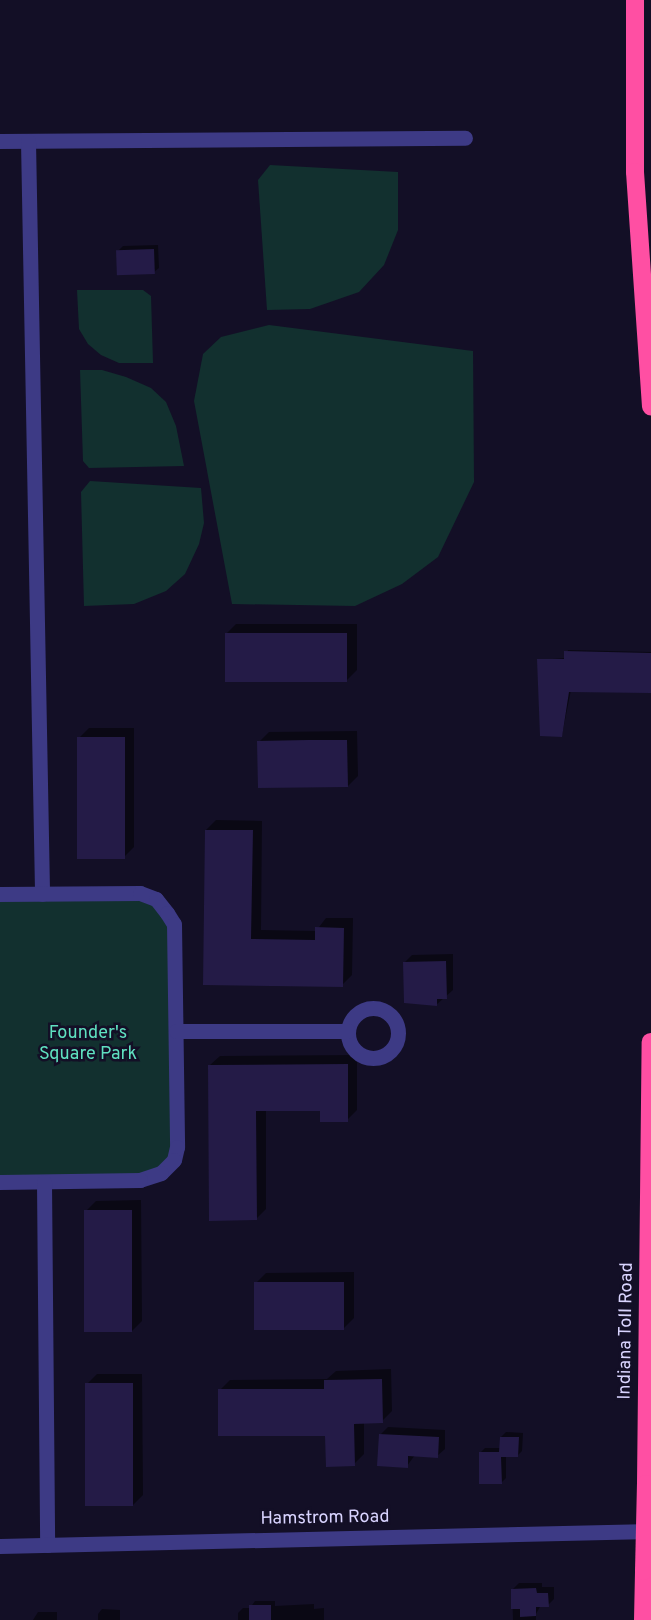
<!DOCTYPE html>
<style>
body{margin:0}
#map{position:relative;width:651px;height:1620px;overflow:hidden;background:#130f26;font-family:Overpass,sans-serif}
div>[style]{position:absolute}
[style*='--x']{left:calc(var(--x)*1px);top:calc(var(--y)*1px);width:calc(var(--w)*1px);rotate:calc(var(--a)*1deg)}
.green>*{inset:0;background:#12302f}
.shadow>*{inset:0;background:#0007}
.building>*{inset:0;background:#241b47;transform-origin:0 0}
.minor>*{height:15px;margin:-7.5px;padding:0 7.5px;transform-origin:7.5px;border-radius:7.5px;background:#3d3a85}
.minor>.ring{margin:-7.5px;padding:0;box-sizing:content-box;background:none;border:15px solid #3d3a85;border-radius:50%}
.highway>*{height:18px;margin:-9px;padding:0 9px;transform-origin:9px;border-radius:9px;background:#ff4fa3}
.highway-bridge>*{height:18px;margin:-9px;padding:0 9px;transform-origin:9px;border-radius:9px;background:#ff4fa3}
span{translate:-50% -50%;white-space:nowrap;text-align:center;line-height:1.15;-webkit-text-stroke:5px #130f26;paint-order:stroke}
.park-label{font-size:18px;color:#5fe0c0}
.street-label{font-size:18px;color:#d9d4ff}
</style>
<div id="map">
<div class="green">
<div style="clip-path:polygon(270px 165px,398px 172px,398px 230px,384px 265px,359px 292px,310px 309px,267px 310px,258px 180px)"></div>
<div style="clip-path:polygon(77px 290px,143px 290px,151px 296px,153px 363px,119px 363px,101px 355px,88px 344px,79px 329px)"></div>
<div style="clip-path:polygon(269px 325px,473px 351px,474px 482px,438px 557px,402px 584px,355px 606px,232px 604px,194px 401px,203px 354px,221px 337px)"></div>
<div style="clip-path:polygon(80px 370px,102px 370px,126px 377px,151px 388px,166px 402px,176px 426px,184px 466px,89px 468px,83px 461px)"></div>
<div style="clip-path:polygon(90px 481px,201px 488px,204px 523px,199px 544px,185px 574px,166px 591px,134px 604px,84px 606px,81px 492px)"></div>
<div style="clip-path:polygon(140px 893px,167px 913px,177px 1147px,161px 1173px,0 1182px,0 894px)"></div>
</div>
<div class="shadow">
<div style="clip-path:polygon(158px 245px,159px 268px,154px 272px,118px 251px,123px 246px)"></div>
<div style="clip-path:polygon(236px 624px,357px 624px,357px 670px,347px 680px,226px 634px)"></div>
<div style="clip-path:polygon(568px 650px,651px 652px,651px 692px,571px 690px,562px 735px,539px 660px,566px 658px)"></div>
<div style="clip-path:polygon(89px 728px,134px 728px,134px 847px,124px 857px,79px 738px)"></div>
<div style="clip-path:polygon(357px 731px,358px 776px,348px 786px,259px 742px,269px 732px)"></div>
<div style="clip-path:polygon(216px 820px,262px 821px,261px 930px,316px 931px,326px 918px,353px 918px,352px 975px,342px 985px,204px 983px,206px 830px)"></div>
<div style="clip-path:polygon(453px 954px,453px 990px,436px 1005px,405px 962px,412px 955px)"></div>
<div style="clip-path:polygon(357px 1055px,357px 1110px,347px 1120px,322px 1109px,266px 1110px,266px 1209px,256px 1219px,210px 1065px,220px 1056px)"></div>
<div style="clip-path:polygon(141px 1200px,142px 1321px,132px 1331px,86px 1211px,96px 1201px)"></div>
<div style="clip-path:polygon(354px 1272px,354px 1318px,344px 1328px,256px 1283px,266px 1273px)"></div>
<div style="clip-path:polygon(391px 1369px,392px 1411px,382px 1421px,364px 1422px,364px 1454px,354px 1464px,327px 1435px,220px 1390px,230px 1380px,327px 1379px,336px 1371px)"></div>
<div style="clip-path:polygon(97px 1374px,142px 1374px,143px 1495px,133px 1505px,87px 1384px)"></div>
<div style="clip-path:polygon(388px 1427px,445px 1430px,445px 1449px,437px 1456px,415px 1455px,407px 1466px,380px 1435px)"></div>
<div style="clip-path:polygon(506px 1432px,523px 1433px,522px 1451px,517px 1456px,506px 1455px,506px 1478px,501px 1483px,480px 1453px,485px 1448px,501px 1448px,501px 1437px)"></div>
<div style="clip-path:polygon(519px 1583px,542px 1583px,542px 1587px,554px 1587px,554px 1599px,548px 1605px,541px 1605px,536px 1614px,536px 1620px,513px 1620px,512px 1590px)"></div>
<div style="clip-path:polygon(255px 1601px,275px 1601px,275px 1606px,314px 1604px,314px 1609px,324px 1608px,324px 1620px,238px 1620px,238px 1613px,243px 1608px,250px 1608px)"></div>
<div style="clip-path:polygon(102px 1609px,120px 1610px,120px 1620px,98px 1620px,98px 1614px)"></div>
<div style="clip-path:polygon(38px 1612px,57px 1612px,57px 1620px,33px 1620px)"></div>
</div>
<div class="building">
<div style="left:154px;top:249px;width:25px;height:38px;rotate:88deg"></div>
<div style="left:225px;top:633px;width:122px;height:49px"></div>
<div style="clip-path:polygon(564px 651px,651px 653px,651px 693px,569px 692px,562px 737px,540px 736px,537px 659px,564px 659px)"></div>
<div style="left:77px;top:737px;width:48px;height:122px"></div>
<div style="clip-path:polygon(308px 740px,347px 740px,348px 787px,258px 788px,257px 741px)"></div>
<div style="clip-path:polygon(205px 830px,253px 830px,251px 939px,315px 940px,315px 927px,344px 928px,343px 987px,203px 985px)"></div>
<div style="clip-path:polygon(446px 961px,447px 999px,437px 999px,437px 1006px,404px 1003px,403px 962px)"></div>
<div style="clip-path:polygon(348px 1064px,348px 1122px,320px 1122px,320px 1111px,256px 1111px,257px 1220px,209px 1221px,208px 1065px)"></div>
<div style="left:84px;top:1210px;width:48px;height:122px"></div>
<div style="left:254px;top:1282px;width:90px;height:48px"></div>
<div style="clip-path:polygon(382px 1379px,383px 1423px,354px 1424px,355px 1466px,326px 1467px,325px 1436px,218px 1436px,218px 1389px,324px 1389px,324px 1380px)"></div>
<div style="left:133px;top:1383px;width:123px;height:48px;rotate:90deg"></div>
<div style="clip-path:polygon(379px 1434px,439px 1437px,438px 1458px,408px 1456px,408px 1468px,377px 1466px)"></div>
<div style="clip-path:polygon(500px 1437px,519px 1437px,518px 1457px,501px 1457px,502px 1484px,479px 1484px,479px 1452px,499px 1452px)"></div>
<div style="clip-path:polygon(536px 1588px,537px 1593px,548px 1593px,549px 1607px,536px 1607px,536px 1616px,520px 1617px,520px 1609px,511px 1609px,511px 1589px)"></div>
<div style="left:249px;top:1605px;width:22px;height:15px"></div>
</div>
<div class="minor">
<div style="--x:0;--y:141;--w:465;--a:-0.4"></div>
<div style="--x:28;--y:141;--w:753;--a:88.93"></div>
<div style="--x:0;--y:894;--w:140;--a:-0.4"></div>
<div style="--x:140;--y:893;--w:17;--a:21"></div>
<div style="--x:156;--y:899;--w:18;--a:52"></div>
<div style="--x:167;--y:913;--w:13;--a:58"></div>
<div style="--x:174;--y:924;--w:223;--a:89.2"></div>
<div style="--x:177;--y:1147;--w:13;--a:103"></div>
<div style="--x:174;--y:1160;--w:18;--a:135"></div>
<div style="--x:161;--y:1173;--w:22;--a:162"></div>
<div style="--x:140;--y:1180;--w:140;--a:179.2"></div>
<div class="ring" style="left:348px;top:1008px;width:35px;height:35px"></div>
<div style="--x:176;--y:1031;--w:172;--a:0"></div>
<div style="--x:44;--y:1182;--w:363;--a:89.5"></div>
<div style="--x:0;--y:1546;--w:651;--a:-1.32"></div>
</div>
<div class="highway">
<div style="--x:635;--y:0;--w:172;--a:90"></div>
<div style="--x:635;--y:172;--w:235;--a:86.1"></div>
<div style="--x:646;--y:1484;--w:442;--a:-89.4"></div>
<div style="--x:643;--y:1620;--w:49;--a:-88.8"></div>
</div>
<div class="highway-bridge">
<div style="--x:644;--y:1571;--w:87;--a:-88.7"></div>
</div>
<div class="park-label">
<span style="left:88px;top:1045px">Founder's<br>Square Park</span>
</div>
<div class="street-label">
<span style="left:627px;top:1331px;rotate:-89deg">Indiana Toll Road</span>
<span style="left:325px;top:1519px;rotate:-1deg">Hamstrom Road</span>
</div>
</div>
